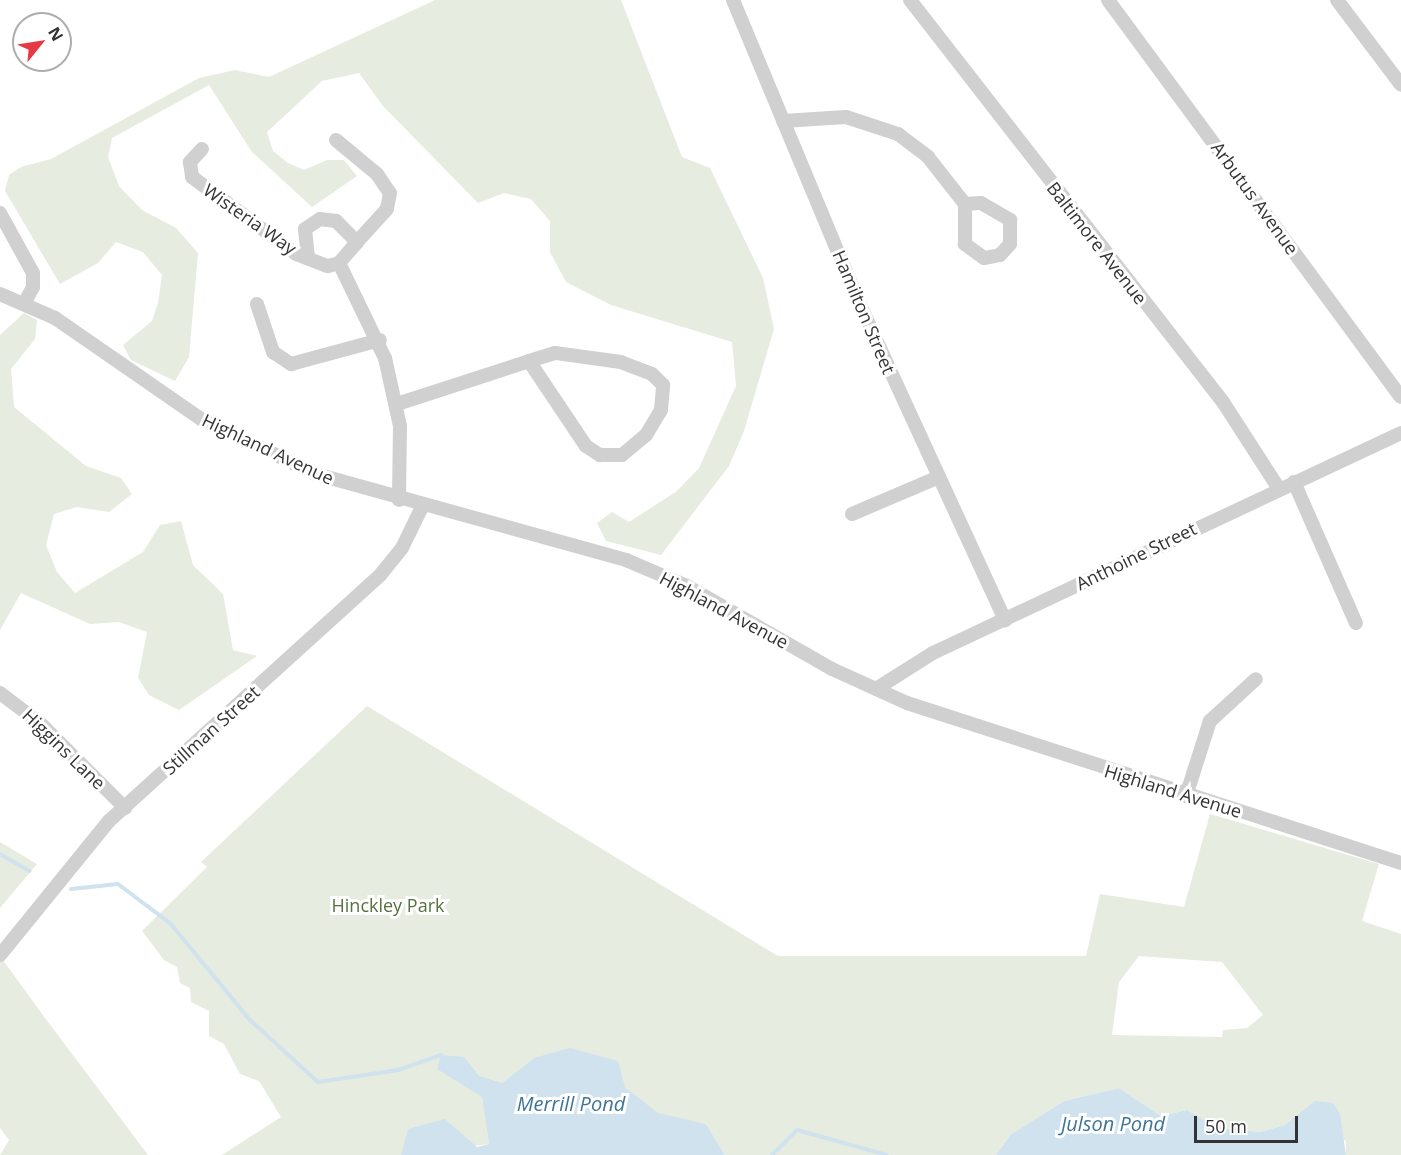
<!DOCTYPE html>
<style>
body{margin:0}
#map{position:relative;width:1401px;height:1155px;overflow:hidden;background:#fff;font-family:"Open Sans",sans-serif}
div>[style]{position:absolute}
[style*='--x']{left:calc(var(--x)*1px);top:calc(var(--y)*1px);width:calc(var(--w)*1px);rotate:calc(var(--a)*1deg)}
.green>*{inset:0;background:#e6ecdf}
.water>*{inset:0;background:#cfe2ee}
.stream>*{height:4px;margin:-2px;padding:0 2px;transform-origin:2px;border-radius:2px;background:#cfe2ee}
.minor>*{height:14px;margin:-7px;padding:0 7px;transform-origin:7px;border-radius:7px;background:#d0d0d0}
span{translate:-50% -50%;white-space:nowrap;text-align:center;line-height:1.15;-webkit-text-stroke:6px #fff;paint-order:stroke}
.street-label{font-size:18px;color:#333}
.park-label{font-size:18px;color:#56703f}
.water-label{font-size:20px;color:#3f7597;font-style:italic}
.north{position:absolute;left:12px;top:12px;width:60px;height:60px;box-sizing:border-box;background:#fff;border:2px solid #adadad;border-radius:50%;rotate:60deg;font-size:16px;font-weight:700;line-height:24px;text-align:center;color:#333}
.north::after{content:'';display:block;margin:auto;width:21px;height:27px;background:#e63946;clip-path:polygon(50% 0,100% 100%,50% 72%,0 100%)}
.scale{position:absolute;left:1194px;top:1116px;width:104px;height:27px;box-sizing:border-box;border:3px solid #333;border-top:0;padding-left:8px;font-size:18px;line-height:21px;white-space:nowrap;color:#333;-webkit-text-stroke:4px #fff;paint-order:stroke}
</style>
<div id="map">
<div class="green">
<div style="clip-path:polygon(435px 0,621px 0,682px 157px,710px 168px,763px 278px,774px 329px,744px 431px,729px 466px,661px 555px,606px 541px,597px 523px,612px 512px,629px 522px,677px 491px,699px 468px,736px 386px,732px 342px,611px 305px,566px 282px,550px 252px,550px 221px,531px 199px,504px 193px,478px 203px,383px 106px,359px 73px,322px 81px,267px 132px,273px 151px,288px 163px,304px 170px,327px 160px,344px 160px,357px 176px,312px 207px,252px 152px,209px 85px,112px 138px,108px 157px,119px 186px,142px 210px,176px 228px,198px 253px,189px 357px,175px 381px,131px 360px,123px 345px,152px 321px,158px 303px,162px 275px,143px 252px,116px 242px,98px 263px,60px 284px,5px 191px,9px 175px,21px 167px,51px 159px,199px 78px,235px 70px,269px 77px)"></div>
<div style="clip-path:polygon(24px 313px,37px 320px,35px 339px,11px 369px,14px 407px,86px 466px,121px 478px,132px 494px,109px 512px,77px 507px,54px 514px,46px 545px,57px 572px,75px 593px,143px 552px,160px 525px,181px 521px,193px 565px,223px 594px,233px 650px,257px 656px,179px 710px,149px 695px,138px 678px,147px 632px,119px 622px,90px 624px,21px 593px,0 630px,0 335px)"></div>
<div style="clip-path:polygon(evenodd,367px 706px,778px 956px,1086px 956px,1100px 894px,1184px 907px,1210px 814px,1379px 864px,1362px 921px,1401px 934px,1401px 1155px,1346px 1155px,1346px 1142px,1314px 1101px,1285px 1125px,1260px 1132px,1216px 1127px,1187px 1110px,1161px 1116px,1119px 1088px,1064px 1101px,1011px 1134px,996px 1155px,725px 1155px,706px 1124px,658px 1114px,625px 1087px,534px 1058px,502px 1083px,469px 1088px,482px 1096px,489px 1144px,401px 1155px,222px 1155px,281px 1117px,259px 1081px,240px 1074px,224px 1044px,209px 1036px,209px 1011px,191px 1002px,190px 988px,180px 983px,177px 967px,164px 960px,142px 931px,207px 867px,201px 862px,367px 706px,1139px 956px,1222px 962px,1263px 1015px,1247px 1028px,1223px 1030px,1222px 1037px,1112px 1035px,1119px 982px,1139px 956px)"></div>
<div style="clip-path:polygon(0 842px,37px 864px,0 908px)"></div>
<div style="clip-path:polygon(0 956px,45px 1018px,148px 1155px,0 1155px,9px 1140px,0 1128px)"></div>
</div>
<div class="water">
<div style="clip-path:polygon(570px 1048px,618px 1061px,625px 1087px,658px 1113px,706px 1124px,725px 1155px,401px 1155px,408px 1129px,445px 1119px,477px 1147px,489px 1144px,482px 1097px,437px 1069px,441px 1055px,464px 1057px,479px 1076px,502px 1083px,534px 1058px)"></div>
<div style="clip-path:polygon(1119px 1088px,1161px 1116px,1187px 1110px,1216px 1127px,1260px 1132px,1285px 1125px,1314px 1101px,1333px 1103px,1340px 1114px,1346px 1155px,996px 1155px,1011px 1134px,1064px 1101px)"></div>
</div>
<div class="stream">
<div style="--x:0;--y:854;--w:34;--a:30"></div>
<div style="--x:71;--y:889;--w:47;--a:-6.1"></div>
<div style="--x:118;--y:884;--w:65;--a:36.9"></div>
<div style="--x:170;--y:923;--w:126;--a:50.5"></div>
<div style="--x:250;--y:1020;--w:92;--a:42.4"></div>
<div style="--x:318;--y:1082;--w:81;--a:-8.5"></div>
<div style="--x:398;--y:1070;--w:46;--a:-19.2"></div>
<div style="--x:772;--y:1155;--w:35;--a:-45"></div>
<div style="--x:797;--y:1130;--w:93;--a:15.5"></div>
</div>
<div class="minor">
<div style="--x:733;--y:0;--w:333;--a:67.4"></div>
<div style="--x:861;--y:307;--w:345;--a:65.3"></div>
<div style="--x:910;--y:0;--w:509;--a:52.1"></div>
<div style="--x:1223;--y:402;--w:103;--a:57.2"></div>
<div style="--x:1108;--y:0;--w:493;--a:53.6"></div>
<div style="--x:1337;--y:0;--w:106;--a:53"></div>
<div style="--x:783;--y:121;--w:63;--a:-3.6"></div>
<div style="--x:846;--y:117;--w:55;--a:18.1"></div>
<div style="--x:898;--y:134;--w:38;--a:37"></div>
<div style="--x:928;--y:157;--w:60;--a:51.8"></div>
<div style="--x:336;--y:140;--w:53;--a:39.7"></div>
<div style="--x:377;--y:174;--w:23;--a:56"></div>
<div style="--x:390;--y:193;--w:16;--a:101"></div>
<div style="--x:387;--y:209;--w:45;--a:132.3"></div>
<div style="--x:202;--y:149;--w:18;--a:133"></div>
<div style="--x:190;--y:162;--w:15;--a:82"></div>
<div style="--x:192;--y:177;--w:129;--a:36.5"></div>
<div style="--x:296;--y:254;--w:34;--a:21"></div>
<div style="--x:328;--y:266;--w:11;--a:-15"></div>
<div style="--x:339;--y:263;--w:28;--a:-49"></div>
<div style="--x:357;--y:242;--w:30;--a:-135"></div>
<div style="--x:336;--y:221;--w:16;--a:-173"></div>
<div style="--x:320;--y:219;--w:18;--a:146"></div>
<div style="--x:305;--y:229;--w:29;--a:84"></div>
<div style="--x:981;--y:203;--w:34;--a:30"></div>
<div style="--x:1010;--y:220;--w:24;--a:90"></div>
<div style="--x:1010;--y:244;--w:15;--a:132"></div>
<div style="--x:1000;--y:255;--w:16;--a:169"></div>
<div style="--x:984;--y:258;--w:24;--a:-144"></div>
<div style="--x:965;--y:244;--w:40;--a:-90"></div>
<div style="--x:965;--y:204;--w:16;--a:-4"></div>
<div style="--x:0;--y:213;--w:68;--a:61.2"></div>
<div style="--x:33;--y:273;--w:14;--a:90"></div>
<div style="--x:33;--y:287;--w:19;--a:118"></div>
<div style="--x:339;--y:263;--w:106;--a:64.2"></div>
<div style="--x:385;--y:358;--w:70;--a:77.6"></div>
<div style="--x:400;--y:426;--w:74;--a:90.8"></div>
<div style="--x:0;--y:294;--w:60;--a:23.6"></div>
<div style="--x:55;--y:318;--w:178;--a:34.7"></div>
<div style="--x:201;--y:419;--w:127;--a:25.6"></div>
<div style="--x:316;--y:474;--w:322;--a:15.5"></div>
<div style="--x:626;--y:560;--w:66;--a:23.1"></div>
<div style="--x:687;--y:586;--w:167;--a:29.8"></div>
<div style="--x:832;--y:669;--w:82;--a:24.4"></div>
<div style="--x:907;--y:703;--w:519;--a:17.95"></div>
<div style="--x:257;--y:304;--w:51;--a:71.6"></div>
<div style="--x:273;--y:352;--w:22;--a:34"></div>
<div style="--x:291;--y:364;--w:92;--a:-15.1"></div>
<div style="--x:397;--y:404;--w:139;--a:-18"></div>
<div style="--x:529;--y:361;--w:102;--a:56.2"></div>
<div style="--x:586;--y:446;--w:17;--a:33"></div>
<div style="--x:600;--y:455;--w:22;--a:0"></div>
<div style="--x:622;--y:455;--w:31;--a:-40"></div>
<div style="--x:646;--y:435;--w:29;--a:-59"></div>
<div style="--x:661;--y:410;--w:25;--a:-85"></div>
<div style="--x:663;--y:385;--w:16;--a:-135"></div>
<div style="--x:652;--y:374;--w:33;--a:-159"></div>
<div style="--x:621;--y:362;--w:67;--a:-172.2"></div>
<div style="--x:555;--y:353;--w:27;--a:163"></div>
<div style="--x:1294;--y:482;--w:154;--a:66.3"></div>
<div style="--x:852;--y:514;--w:92;--a:-23"></div>
<div style="--x:876;--y:689;--w:67;--a:-32.3"></div>
<div style="--x:933;--y:653;--w:517;--a:-25.18"></div>
<div style="--x:0;--y:693;--w:51;--a:37.1"></div>
<div style="--x:41;--y:724;--w:119;--a:45"></div>
<div style="--x:1186;--y:796;--w:79;--a:-72.3"></div>
<div style="--x:1210;--y:721;--w:62;--a:-42.4"></div>
<div style="--x:0;--y:955;--w:173;--a:-50.9"></div>
<div style="--x:109;--y:821;--w:367;--a:-42.2"></div>
<div style="--x:381;--y:574;--w:33;--a:-51"></div>
<div style="--x:402;--y:548;--w:46;--a:-64"></div>
</div>
<div class="street-label">
<span style="left:1255px;top:198px;rotate:54deg">Arbutus Avenue</span>
<span style="left:250px;top:219px;rotate:35deg">Wisteria Way</span>
<span style="left:1097px;top:243px;rotate:52deg">Baltimore Avenue</span>
<span style="left:864px;top:312px;rotate:67deg">Hamilton Street</span>
<span style="left:268px;top:449px;rotate:25deg">Highland Avenue</span>
<span style="left:1136px;top:556px;rotate:-26deg">Anthoine Street</span>
<span style="left:724px;top:610px;rotate:28deg">Highland Avenue</span>
<span style="left:211px;top:730px;rotate:-42deg">Stillman Street</span>
<span style="left:64px;top:749px;rotate:44deg">Higgins Lane</span>
<span style="left:1173px;top:791px;rotate:17deg">Highland Avenue</span>
</div>
<div class="park-label">
<span style="left:388px;top:905px">Hinckley Park</span>
</div>
<div class="water-label">
<span style="left:571px;top:1103px">Merrill Pond</span>
<span style="left:1113px;top:1123px">Julson Pond</span>
</div>
<div class="north">N</div>
<div class="scale">50 m</div>
</div>
